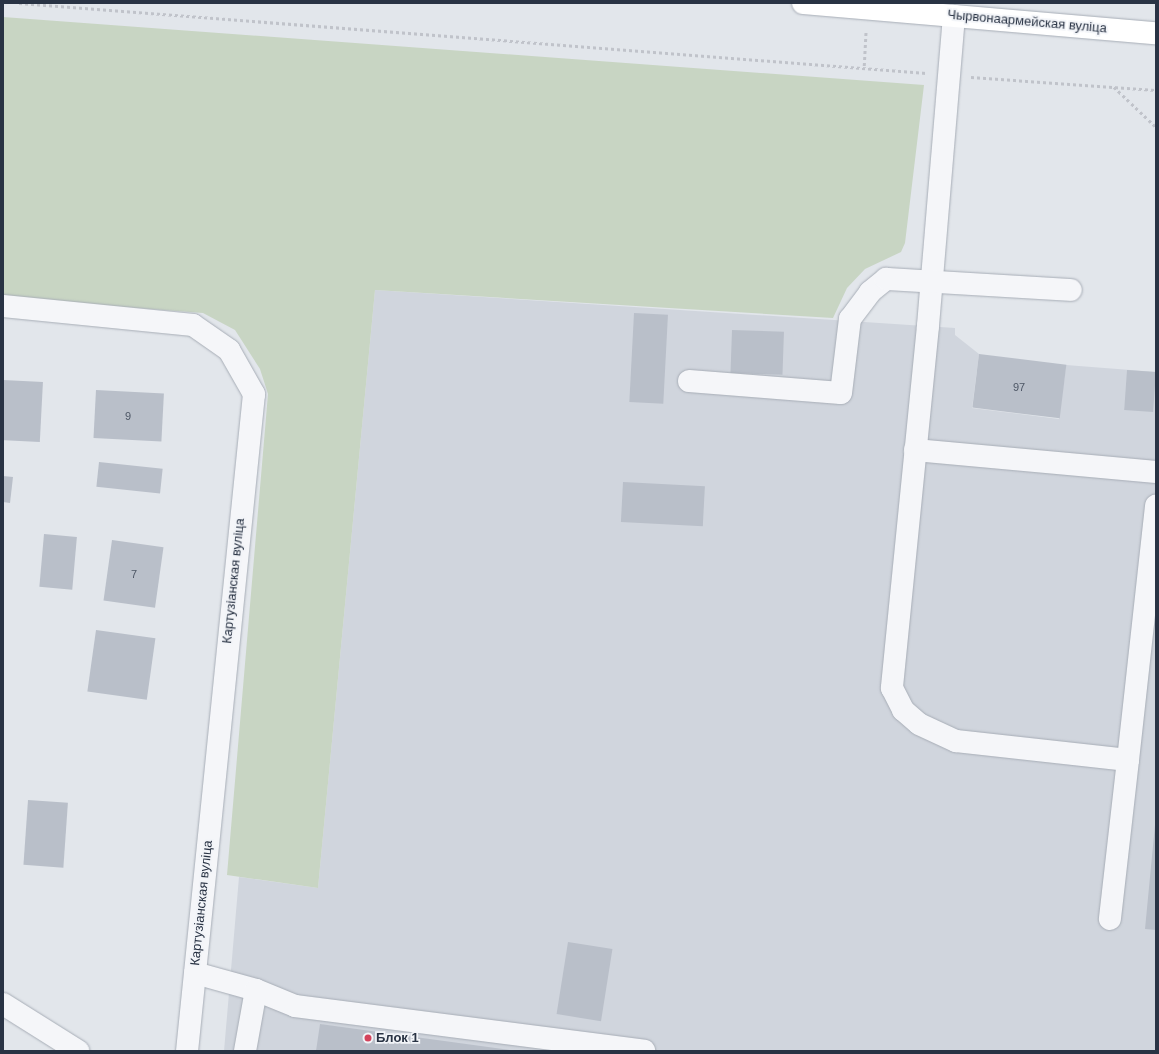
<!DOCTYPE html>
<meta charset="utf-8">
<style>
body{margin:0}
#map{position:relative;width:1159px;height:1054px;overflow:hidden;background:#e2e6eb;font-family:Helvetica,sans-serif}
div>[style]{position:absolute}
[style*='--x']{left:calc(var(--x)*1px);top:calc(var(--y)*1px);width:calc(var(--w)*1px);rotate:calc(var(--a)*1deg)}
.built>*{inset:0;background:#d0d5dd}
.green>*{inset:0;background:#c8d5c3}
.building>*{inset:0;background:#b9bfc9;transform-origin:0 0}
.path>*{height:2.5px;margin-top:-1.25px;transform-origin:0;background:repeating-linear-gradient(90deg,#c0c3ca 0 3px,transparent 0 6px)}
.roads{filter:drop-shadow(0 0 1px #a7adb6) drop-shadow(0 0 1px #a7adb6)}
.minor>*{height:22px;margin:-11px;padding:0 11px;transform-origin:11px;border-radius:11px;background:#f5f6f9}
.major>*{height:22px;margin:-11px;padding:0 11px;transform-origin:11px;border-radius:11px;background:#fff}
.dots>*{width:11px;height:11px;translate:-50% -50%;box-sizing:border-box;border:2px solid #f2f4f8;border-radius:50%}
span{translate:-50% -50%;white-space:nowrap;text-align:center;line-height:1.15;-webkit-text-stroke:3.5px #f2f4f8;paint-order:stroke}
.number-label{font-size:11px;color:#4d5665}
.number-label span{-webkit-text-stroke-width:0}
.street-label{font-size:13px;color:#293344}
.poi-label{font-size:13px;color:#293344;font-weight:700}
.left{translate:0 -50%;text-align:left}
.frame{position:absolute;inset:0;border:4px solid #293344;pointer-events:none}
</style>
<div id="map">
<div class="built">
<div style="clip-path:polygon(375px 290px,955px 328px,955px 335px,979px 354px,972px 408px,1059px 419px,1066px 365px,1156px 372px,1156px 1051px,224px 1051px,239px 877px,318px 888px)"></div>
</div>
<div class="green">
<div style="clip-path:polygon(3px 17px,924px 85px,905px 243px,901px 252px,865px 269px,847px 288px,833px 318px,375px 290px,318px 888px,227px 875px,268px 394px,260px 369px,235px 330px,203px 313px,3px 298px)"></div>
</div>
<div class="building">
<div style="left:634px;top:313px;width:34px;height:89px;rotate:3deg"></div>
<div style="left:732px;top:330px;width:52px;height:43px;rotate:2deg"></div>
<div style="left:979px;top:354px;width:88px;height:54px;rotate:7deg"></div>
<div style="left:1127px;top:370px;width:29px;height:40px;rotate:4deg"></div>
<div style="left:3px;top:380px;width:40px;height:60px;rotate:3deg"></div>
<div style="left:96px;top:390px;width:68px;height:48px;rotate:3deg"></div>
<div style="left:99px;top:462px;width:64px;height:25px;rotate:6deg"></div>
<div style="clip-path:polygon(3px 476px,13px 477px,10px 503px,3px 502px)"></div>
<div style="left:623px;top:482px;width:82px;height:40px;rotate:3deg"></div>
<div style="left:44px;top:534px;width:33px;height:53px;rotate:5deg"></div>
<div style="left:112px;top:540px;width:52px;height:61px;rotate:8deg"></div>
<div style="left:96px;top:630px;width:60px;height:62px;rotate:8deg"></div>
<div style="left:28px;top:800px;width:40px;height:65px;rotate:4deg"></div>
<div style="clip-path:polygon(1155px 825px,1156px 825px,1156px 930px,1145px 929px)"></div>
<div style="left:568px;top:942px;width:45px;height:73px;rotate:9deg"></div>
<div style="clip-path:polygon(320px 1024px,510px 1050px,510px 1051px,316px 1051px)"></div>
</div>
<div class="path">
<div style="--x:19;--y:3;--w:910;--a:4.41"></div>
<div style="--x:864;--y:66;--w:35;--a:-87"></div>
<div style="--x:971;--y:77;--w:185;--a:4"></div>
<div style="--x:1114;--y:87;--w:58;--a:43.6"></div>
</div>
<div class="roads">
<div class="minor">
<div style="--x:954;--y:16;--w:311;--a:94.8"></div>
<div style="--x:928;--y:326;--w:364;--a:95.7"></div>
<div style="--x:892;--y:688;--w:25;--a:63"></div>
<div style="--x:903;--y:710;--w:21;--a:41"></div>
<div style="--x:919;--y:724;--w:41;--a:24.7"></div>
<div style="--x:956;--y:741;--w:173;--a:6.3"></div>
<div style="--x:1128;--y:760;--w:160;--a:96.5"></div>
<div style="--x:3;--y:306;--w:191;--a:5.7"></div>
<div style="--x:193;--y:325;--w:44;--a:34.8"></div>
<div style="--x:229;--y:350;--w:51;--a:60.4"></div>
<div style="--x:254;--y:394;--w:660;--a:95.82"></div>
<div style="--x:689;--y:381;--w:152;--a:4.5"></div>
<div style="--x:841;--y:393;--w:75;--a:-83.1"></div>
<div style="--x:850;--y:319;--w:34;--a:-53"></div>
<div style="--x:870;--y:292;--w:21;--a:-39"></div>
<div style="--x:886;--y:279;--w:185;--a:3.4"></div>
<div style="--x:915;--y:450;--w:242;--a:5.2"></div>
<div style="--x:1128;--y:760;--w:256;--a:-83.7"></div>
<div style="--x:195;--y:973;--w:63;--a:15.6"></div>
<div style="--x:256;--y:990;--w:42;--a:22.3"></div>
<div style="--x:295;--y:1006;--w:352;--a:7.3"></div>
<div style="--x:3;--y:1004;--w:89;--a:32.1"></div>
<div style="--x:245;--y:1051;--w:62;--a:-79.8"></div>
</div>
<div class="major">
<div style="--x:803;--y:3;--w:354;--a:4.9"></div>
</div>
</div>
<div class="dots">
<div style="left:368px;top:1038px;background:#d4435c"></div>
</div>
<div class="number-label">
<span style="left:1019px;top:387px">97</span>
<span style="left:128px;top:416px">9</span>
<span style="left:134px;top:574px">7</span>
</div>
<div class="street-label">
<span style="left:1027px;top:22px;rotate:5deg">Чырвонаармейская вуліца</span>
<span style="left:234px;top:581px;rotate:-84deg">Картузіанская вуліца</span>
<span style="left:202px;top:903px;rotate:-84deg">Картузіанская вуліца</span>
</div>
<div class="poi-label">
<span class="left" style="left:376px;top:1038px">Блок 1</span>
</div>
<div class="frame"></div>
</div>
